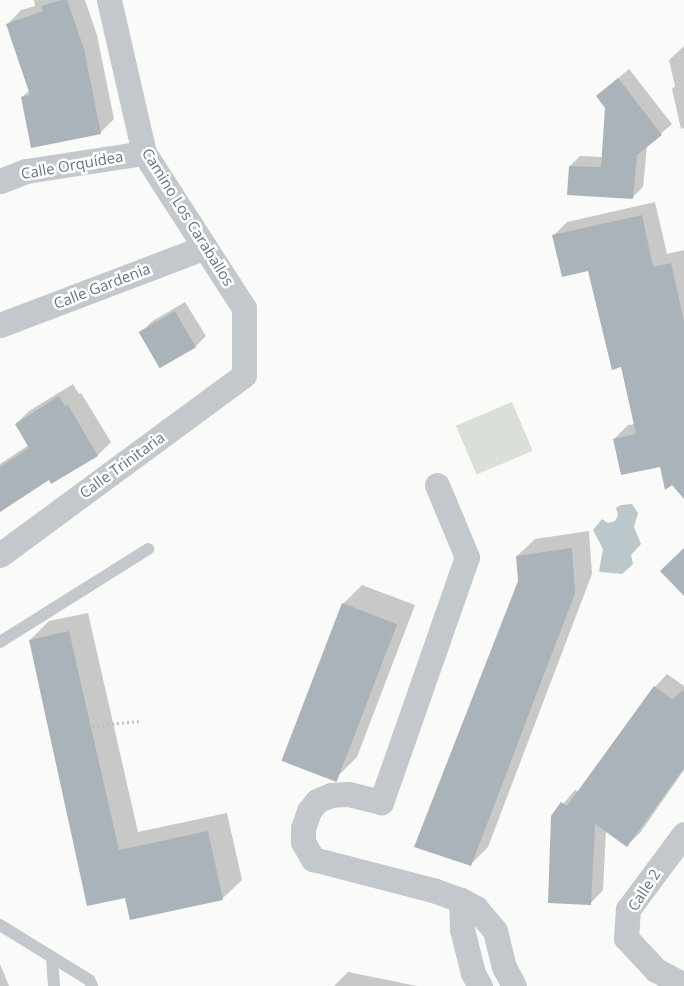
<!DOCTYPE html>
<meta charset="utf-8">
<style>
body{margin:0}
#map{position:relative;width:684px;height:986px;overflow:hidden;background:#fafaf8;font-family:"Open Sans",sans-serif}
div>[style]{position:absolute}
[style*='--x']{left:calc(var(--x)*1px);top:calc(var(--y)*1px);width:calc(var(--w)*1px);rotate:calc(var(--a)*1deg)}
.green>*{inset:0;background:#dadfd7;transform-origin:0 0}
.water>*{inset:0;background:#bbc7cb}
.shadow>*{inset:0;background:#0003}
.building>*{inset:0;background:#aab3b9;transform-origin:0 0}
.path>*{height:3px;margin-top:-1.5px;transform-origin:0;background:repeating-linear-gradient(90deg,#bbbfc2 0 2.5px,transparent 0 5px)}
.service>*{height:12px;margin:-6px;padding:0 6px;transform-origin:6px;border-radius:6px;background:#c3c8cc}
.minor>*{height:25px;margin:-12.5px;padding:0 12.5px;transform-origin:12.5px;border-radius:12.5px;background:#c3c8cc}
span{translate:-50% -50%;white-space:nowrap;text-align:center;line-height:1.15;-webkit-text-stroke:5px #fff;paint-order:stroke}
.street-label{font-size:15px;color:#657683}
</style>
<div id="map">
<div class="green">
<div style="left:512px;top:402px;width:53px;height:61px;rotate:67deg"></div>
</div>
<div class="water">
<div style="clip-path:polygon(632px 504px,638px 513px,634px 527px,641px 544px,631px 555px,633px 564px,622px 574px,601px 572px,599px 571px,603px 549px,593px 530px,602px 519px,608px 523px,615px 521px,618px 515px,616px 508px,621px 505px)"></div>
</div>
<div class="shadow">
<div style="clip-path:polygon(34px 0,85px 0,97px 35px,114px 119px,100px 133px,22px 97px,30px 90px,8px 24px,21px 10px,35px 6px)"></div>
<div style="clip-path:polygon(684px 46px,684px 128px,681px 129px,672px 89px,675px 86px,669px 60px)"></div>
<div style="clip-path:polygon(629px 69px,672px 124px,647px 146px,643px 187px,633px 197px,570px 166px,580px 156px,603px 157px,606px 107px,597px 96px)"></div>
<div style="clip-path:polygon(655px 202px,667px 254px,684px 250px,684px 497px,661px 465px,614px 439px,628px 425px,635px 424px,622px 366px,589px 269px,553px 236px,567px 222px)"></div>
<div style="clip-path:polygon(185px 302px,206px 336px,196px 346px,162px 366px,141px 333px,151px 322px)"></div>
<div style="clip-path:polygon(73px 384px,79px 394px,81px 393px,111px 442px,98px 455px,52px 483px,49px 478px,0 511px,0 464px,29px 445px,16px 424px,29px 411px)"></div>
<div style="clip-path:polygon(589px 531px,592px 574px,488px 847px,471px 864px,519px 581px,517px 556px,535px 539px)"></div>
<div style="clip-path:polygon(362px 585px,415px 605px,357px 757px,338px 776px,343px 604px)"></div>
<div style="clip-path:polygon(88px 613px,138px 832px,227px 813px,242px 880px,223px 898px,131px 918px,126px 896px,30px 640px,49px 621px)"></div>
<div style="clip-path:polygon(667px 674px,684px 686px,684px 770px,640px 833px,627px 845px,606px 830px,603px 890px,591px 903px,552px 817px,575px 790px,579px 792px,655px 687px)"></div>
<div style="clip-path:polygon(0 964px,9px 986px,0 986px)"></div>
<div style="clip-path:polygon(348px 972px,417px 986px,334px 986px)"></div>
</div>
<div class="building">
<div style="clip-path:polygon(61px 0,67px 0,84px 49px,101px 134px,31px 148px,21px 97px,30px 95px,6px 24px,43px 11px,41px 6px)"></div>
<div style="clip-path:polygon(618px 78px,662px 135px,637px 155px,633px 199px,567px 195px,569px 166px,601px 167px,605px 108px,596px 96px)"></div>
<div style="clip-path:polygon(642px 215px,653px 267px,671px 263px,684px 321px,684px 499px,672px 485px,665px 490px,660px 467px,621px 475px,613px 439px,636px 434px,621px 367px,612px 370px,588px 271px,562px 277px,552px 235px)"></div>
<div style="left:175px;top:311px;width:42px;height:42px;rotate:60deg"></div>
<div style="clip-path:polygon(59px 396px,65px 406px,68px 405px,98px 456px,51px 484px,49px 480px,0 512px,0 467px,29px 448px,15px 424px)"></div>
<div style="clip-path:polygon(572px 548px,575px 593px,471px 866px,414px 847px,518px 581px,516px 556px)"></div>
<div style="clip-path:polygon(684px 548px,684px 596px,660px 571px)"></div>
<div style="left:342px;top:603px;width:59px;height:169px;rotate:21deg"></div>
<div style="clip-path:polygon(69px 631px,119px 850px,208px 831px,223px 900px,130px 920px,125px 898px,87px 906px,29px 640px)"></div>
<div style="clip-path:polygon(654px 686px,672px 699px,684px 689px,684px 768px,627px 847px,595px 824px,591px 905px,548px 903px,551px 816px,561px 802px,567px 806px)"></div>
</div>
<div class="path">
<div style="--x:92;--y:726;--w:47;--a:-6.1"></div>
</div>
<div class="service">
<div style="--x:0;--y:642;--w:175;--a:-32.1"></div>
<div style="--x:0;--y:925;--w:105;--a:31.7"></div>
<div style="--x:89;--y:980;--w:7;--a:63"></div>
<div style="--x:52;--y:957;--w:29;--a:86"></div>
</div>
<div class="minor">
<div style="--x:0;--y:181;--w:28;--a:-21"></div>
<div style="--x:26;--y:171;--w:119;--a:-8.7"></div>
<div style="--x:0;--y:325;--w:219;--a:-20.8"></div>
<div style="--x:437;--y:485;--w:78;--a:67.4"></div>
<div style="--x:467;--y:557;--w:260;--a:109.3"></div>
<div style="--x:381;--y:802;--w:34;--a:-166"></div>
<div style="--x:348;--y:794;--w:17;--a:177"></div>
<div style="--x:331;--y:795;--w:15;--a:157"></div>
<div style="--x:317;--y:801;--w:13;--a:129"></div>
<div style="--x:309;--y:811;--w:18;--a:109"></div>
<div style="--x:303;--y:828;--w:14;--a:90"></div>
<div style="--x:303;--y:842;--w:20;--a:60"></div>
<div style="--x:313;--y:859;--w:124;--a:14.5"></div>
<div style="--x:433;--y:890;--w:30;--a:20"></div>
<div style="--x:461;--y:900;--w:17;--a:28"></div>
<div style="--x:476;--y:908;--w:30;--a:50"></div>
<div style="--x:495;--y:931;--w:37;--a:76"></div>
<div style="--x:504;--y:967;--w:21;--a:62"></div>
<div style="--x:0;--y:555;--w:303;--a:-36.4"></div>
<div style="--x:244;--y:375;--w:67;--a:-90"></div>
<div style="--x:244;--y:308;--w:184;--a:-122.8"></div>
<div style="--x:144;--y:153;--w:157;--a:-102.9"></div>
<div style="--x:684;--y:834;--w:94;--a:126.7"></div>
<div style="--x:628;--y:909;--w:29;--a:94"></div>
<div style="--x:626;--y:938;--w:44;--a:46.8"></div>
<div style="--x:656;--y:970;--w:32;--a:28"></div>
<div style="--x:461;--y:900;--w:29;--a:88"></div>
<div style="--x:462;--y:929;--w:45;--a:76"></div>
<div style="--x:473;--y:973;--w:15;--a:62"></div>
</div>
<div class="street-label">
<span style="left:72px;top:165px;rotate:-10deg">Calle Orquídea</span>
<span style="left:188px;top:217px;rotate:58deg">Camino Los Caraballos</span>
<span style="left:102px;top:286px;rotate:-21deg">Calle Gardenia</span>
<span style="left:122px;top:465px;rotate:-36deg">Calle Trinitaria</span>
<span style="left:644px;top:890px;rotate:-57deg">Calle 2</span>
</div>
</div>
